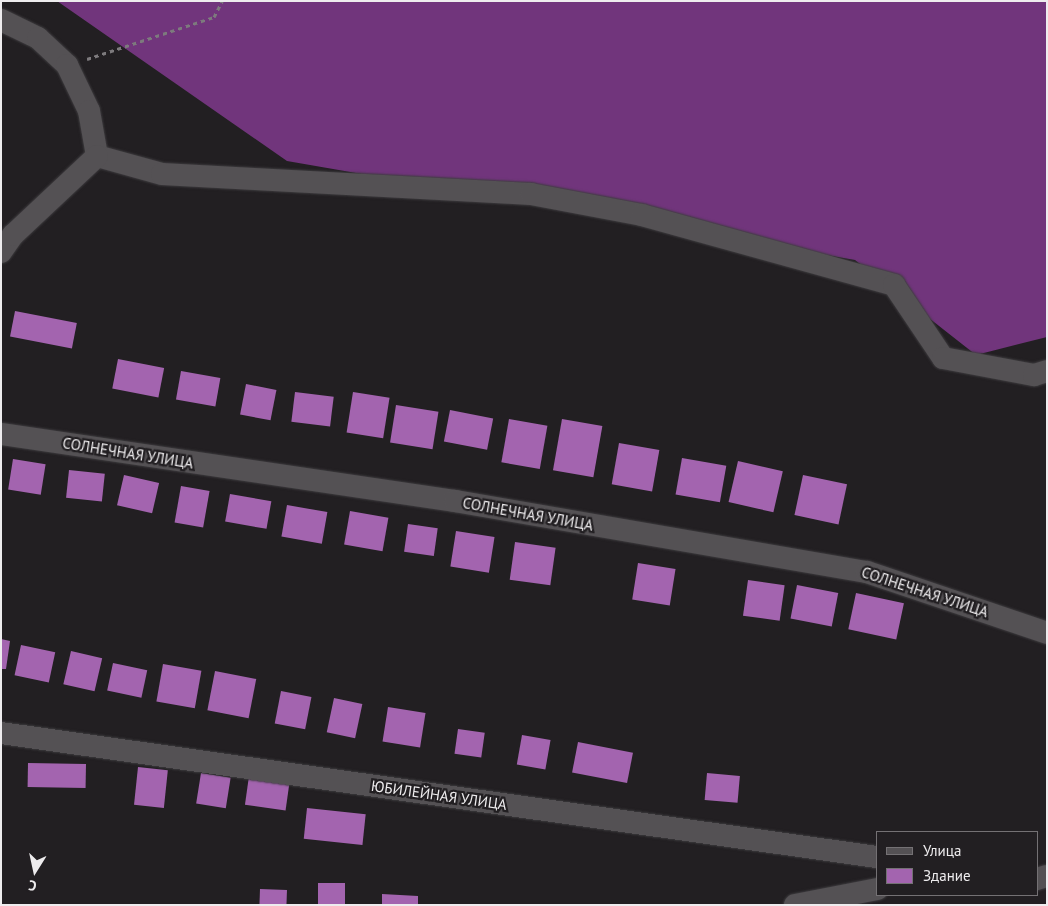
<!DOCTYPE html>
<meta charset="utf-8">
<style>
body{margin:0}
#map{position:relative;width:1048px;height:906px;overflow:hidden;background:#221f22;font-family:"PT Sans",sans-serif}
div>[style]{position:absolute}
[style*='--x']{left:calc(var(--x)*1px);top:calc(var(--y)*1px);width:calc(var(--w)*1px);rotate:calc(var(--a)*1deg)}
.forest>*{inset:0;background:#71357c}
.building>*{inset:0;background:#a364af;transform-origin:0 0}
.path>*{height:3px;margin-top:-1.5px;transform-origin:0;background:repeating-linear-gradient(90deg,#7d7a7d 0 4px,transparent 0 8px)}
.roads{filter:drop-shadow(0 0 1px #3d3b3e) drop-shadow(0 0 1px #3d3b3e)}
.minor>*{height:22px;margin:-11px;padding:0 11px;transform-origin:11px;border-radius:11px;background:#545154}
span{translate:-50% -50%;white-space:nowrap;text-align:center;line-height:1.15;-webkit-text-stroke:4.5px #221f22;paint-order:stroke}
.street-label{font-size:15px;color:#eeecee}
.frame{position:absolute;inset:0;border:2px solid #eeecee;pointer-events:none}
.legend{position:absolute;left:876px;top:831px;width:162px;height:65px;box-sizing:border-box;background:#221f22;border:1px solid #747174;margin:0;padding:6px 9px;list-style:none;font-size:15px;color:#eeecee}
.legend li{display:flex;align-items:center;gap:10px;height:25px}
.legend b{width:25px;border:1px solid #747174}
.north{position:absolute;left:10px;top:846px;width:50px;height:50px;-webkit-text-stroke:4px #221f22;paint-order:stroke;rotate:190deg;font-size:14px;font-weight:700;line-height:20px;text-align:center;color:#eeecee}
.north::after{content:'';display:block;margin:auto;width:18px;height:22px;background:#eeecee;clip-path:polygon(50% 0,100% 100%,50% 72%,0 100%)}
</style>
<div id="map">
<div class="forest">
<div style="clip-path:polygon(57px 1px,1047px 1px,1047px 337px,976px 355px,855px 260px,287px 161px)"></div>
</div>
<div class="building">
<div style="left:15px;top:311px;width:63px;height:26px;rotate:11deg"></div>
<div style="left:118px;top:359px;width:47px;height:30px;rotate:11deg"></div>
<div style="left:181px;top:371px;width:40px;height:29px;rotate:10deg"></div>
<div style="left:246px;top:384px;width:31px;height:31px;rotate:11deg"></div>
<div style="left:295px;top:392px;width:39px;height:30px;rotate:7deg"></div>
<div style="left:353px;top:392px;width:37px;height:41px;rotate:9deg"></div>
<div style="left:396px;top:405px;width:43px;height:38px;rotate:9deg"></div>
<div style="left:450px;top:410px;width:44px;height:32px;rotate:11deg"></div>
<div style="left:509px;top:419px;width:39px;height:44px;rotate:10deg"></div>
<div style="left:562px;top:419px;width:41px;height:52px;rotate:10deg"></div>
<div style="left:619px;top:443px;width:41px;height:42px;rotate:10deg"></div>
<div style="left:682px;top:458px;width:45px;height:37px;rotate:10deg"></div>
<div style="left:13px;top:459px;width:33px;height:31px;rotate:9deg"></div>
<div style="left:738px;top:461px;width:46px;height:42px;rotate:13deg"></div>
<div style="left:69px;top:470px;width:36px;height:28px;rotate:6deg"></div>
<div style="left:124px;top:475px;width:36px;height:31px;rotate:13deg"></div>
<div style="left:803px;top:475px;width:45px;height:41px;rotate:12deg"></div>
<div style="left:181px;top:486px;width:29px;height:37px;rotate:10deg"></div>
<div style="left:230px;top:494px;width:42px;height:28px;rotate:10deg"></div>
<div style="left:287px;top:505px;width:41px;height:32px;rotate:10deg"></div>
<div style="left:350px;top:511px;width:39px;height:34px;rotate:10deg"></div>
<div style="left:408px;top:524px;width:30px;height:28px;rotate:8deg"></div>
<div style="left:456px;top:531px;width:39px;height:36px;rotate:9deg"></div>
<div style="left:515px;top:542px;width:41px;height:38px;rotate:8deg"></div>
<div style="left:638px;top:563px;width:38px;height:37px;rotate:9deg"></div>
<div style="left:748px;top:580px;width:37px;height:36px;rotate:8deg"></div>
<div style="left:797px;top:585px;width:42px;height:34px;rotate:11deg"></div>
<div style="left:856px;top:593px;width:49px;height:37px;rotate:12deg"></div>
<div style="clip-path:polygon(1px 639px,10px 641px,6px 669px,1px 669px)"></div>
<div style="left:21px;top:645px;width:35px;height:31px;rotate:12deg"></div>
<div style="left:71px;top:651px;width:32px;height:34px;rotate:13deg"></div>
<div style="left:113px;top:663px;width:35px;height:28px;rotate:12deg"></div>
<div style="left:163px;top:664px;width:39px;height:38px;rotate:10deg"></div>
<div style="left:215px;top:671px;width:42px;height:40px;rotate:11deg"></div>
<div style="left:281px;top:691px;width:31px;height:33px;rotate:11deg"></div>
<div style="left:334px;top:698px;width:29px;height:35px;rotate:12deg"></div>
<div style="left:388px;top:707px;width:38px;height:35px;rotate:9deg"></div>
<div style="left:458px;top:729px;width:27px;height:25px;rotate:8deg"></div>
<div style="left:522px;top:735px;width:29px;height:30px;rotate:10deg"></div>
<div style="left:578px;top:742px;width:56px;height:31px;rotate:11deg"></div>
<div style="left:28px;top:763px;width:58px;height:24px;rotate:1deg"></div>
<div style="left:138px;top:767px;width:30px;height:38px;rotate:6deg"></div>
<div style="left:201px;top:773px;width:30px;height:31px;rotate:9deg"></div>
<div style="left:707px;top:773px;width:33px;height:27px;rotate:5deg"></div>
<div style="left:249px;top:776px;width:41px;height:29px;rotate:8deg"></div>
<div style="left:307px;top:808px;width:59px;height:31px;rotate:6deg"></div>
<div style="left:318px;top:883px;width:27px;height:22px"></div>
<div style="left:260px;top:889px;width:27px;height:16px;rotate:2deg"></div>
<div style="clip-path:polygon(382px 894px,418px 896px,418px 905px,382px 905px)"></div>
</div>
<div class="path">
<div style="--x:87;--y:59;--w:134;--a:-18.3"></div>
<div style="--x:214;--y:17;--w:18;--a:-63"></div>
</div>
<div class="roads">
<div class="minor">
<div style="--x:1;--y:20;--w:41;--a:25.9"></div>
<div style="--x:38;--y:38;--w:40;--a:43"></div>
<div style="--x:67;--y:65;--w:51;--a:64.4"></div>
<div style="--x:89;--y:111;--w:46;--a:79.9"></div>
<div style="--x:97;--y:156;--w:67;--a:15.5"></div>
<div style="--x:162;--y:174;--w:370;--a:3.1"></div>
<div style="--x:531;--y:194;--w:113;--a:10.7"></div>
<div style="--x:642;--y:215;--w:262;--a:15.5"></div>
<div style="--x:894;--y:285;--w:88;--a:56.1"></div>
<div style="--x:943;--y:358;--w:93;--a:10.6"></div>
<div style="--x:1034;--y:375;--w:14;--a:-17"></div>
<div style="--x:1;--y:252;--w:21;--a:-55"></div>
<div style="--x:13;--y:235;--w:115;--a:-43.2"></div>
<div style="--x:1;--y:434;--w:459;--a:8.4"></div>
<div style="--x:455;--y:501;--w:418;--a:9.8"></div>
<div style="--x:867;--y:572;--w:190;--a:18.7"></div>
<div style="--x:1;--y:733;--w:885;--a:8.06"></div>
<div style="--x:1037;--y:879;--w:10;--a:-17"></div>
<div style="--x:795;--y:905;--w:84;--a:-11"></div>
</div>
</div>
<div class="street-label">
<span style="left:128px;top:453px;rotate:9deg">СОЛНЕЧНАЯ УЛИЦА</span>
<span style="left:528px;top:514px;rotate:10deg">СОЛНЕЧНАЯ УЛИЦА</span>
<span style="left:925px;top:592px;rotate:18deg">СОЛНЕЧНАЯ УЛИЦА</span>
<span style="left:439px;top:795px;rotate:8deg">ЮБИЛЕЙНАЯ УЛИЦА</span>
</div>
<div class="frame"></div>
<ul class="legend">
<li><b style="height:6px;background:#545154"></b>Улица</li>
<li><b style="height:14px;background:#a364af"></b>Здание</li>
</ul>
<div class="north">С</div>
</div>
